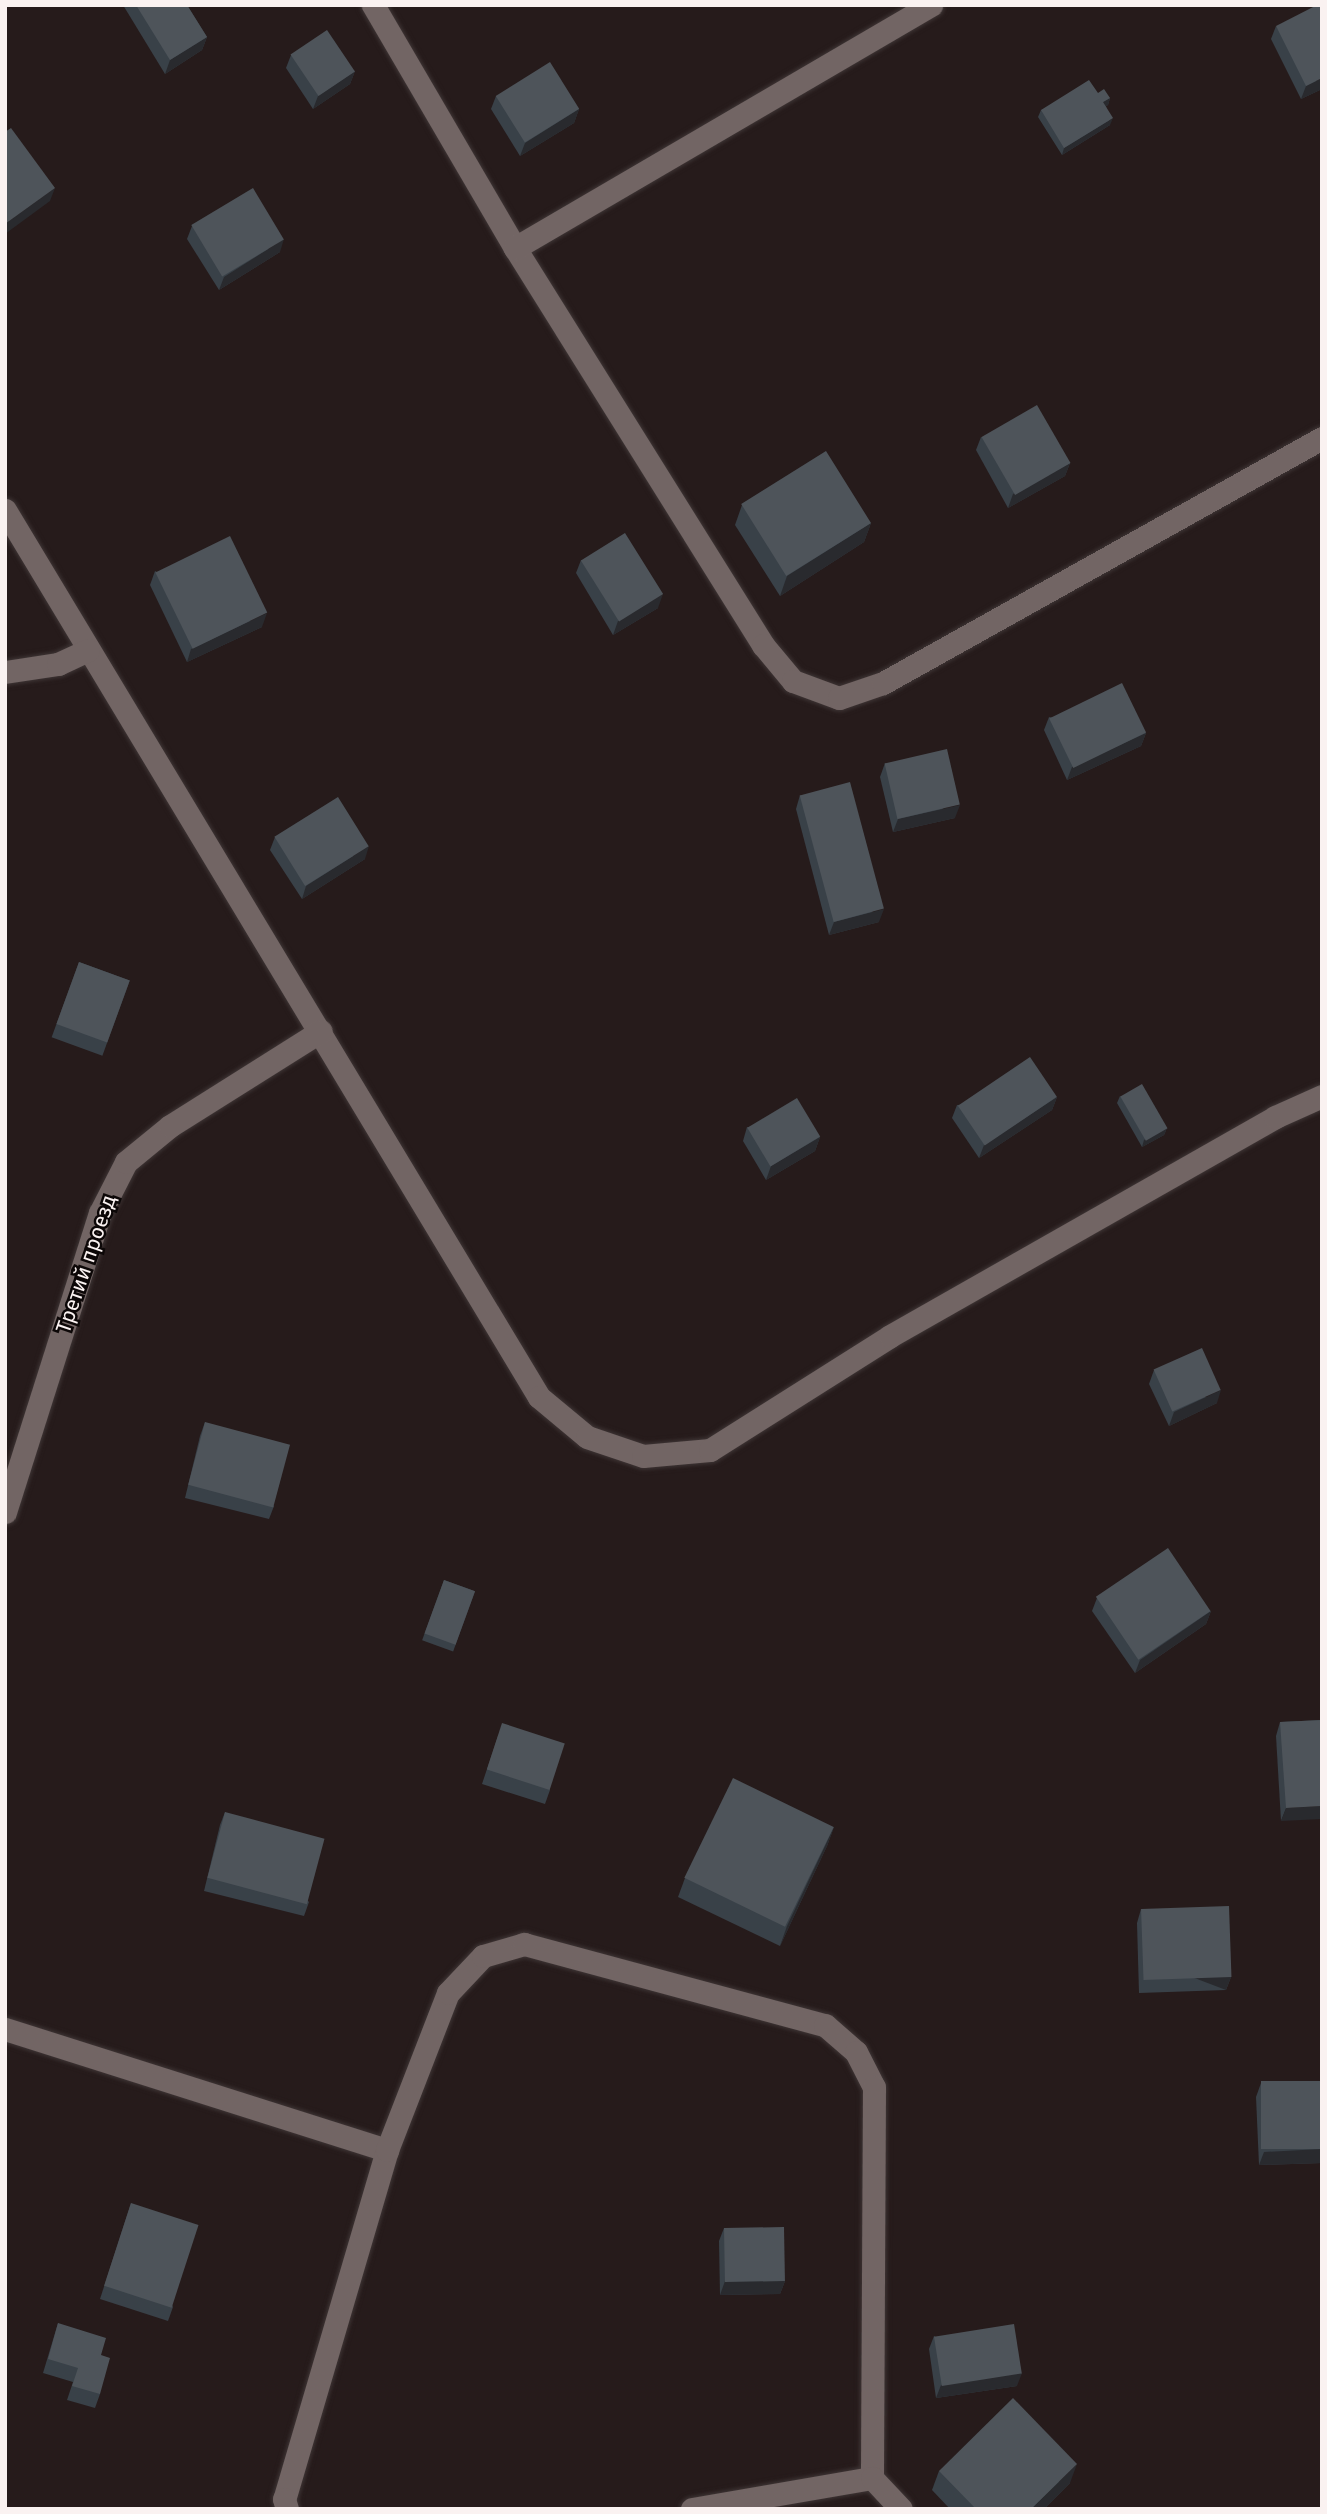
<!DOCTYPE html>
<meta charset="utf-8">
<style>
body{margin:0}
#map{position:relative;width:1327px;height:2514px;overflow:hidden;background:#261b1b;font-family:"Fira Sans",sans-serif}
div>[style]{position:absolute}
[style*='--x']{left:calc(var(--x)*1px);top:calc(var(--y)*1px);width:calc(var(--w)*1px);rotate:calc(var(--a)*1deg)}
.roads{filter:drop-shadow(0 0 2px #3e3535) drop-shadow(0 0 2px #3e3535)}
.lane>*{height:23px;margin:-11.5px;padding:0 11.5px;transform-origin:11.5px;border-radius:11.5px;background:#726564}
.wall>*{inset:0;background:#394148;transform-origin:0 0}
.shaded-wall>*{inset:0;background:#292a2e;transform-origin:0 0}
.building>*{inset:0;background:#4e545a;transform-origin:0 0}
span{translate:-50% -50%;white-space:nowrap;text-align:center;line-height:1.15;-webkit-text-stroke:5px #0c0707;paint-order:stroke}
.street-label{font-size:21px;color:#faf2f1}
.frame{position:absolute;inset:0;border:7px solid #faf2f1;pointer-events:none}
</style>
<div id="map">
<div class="roads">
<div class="lane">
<div style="--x:373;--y:5;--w:281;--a:59.7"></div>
<div style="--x:515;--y:248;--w:468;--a:58"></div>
<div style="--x:763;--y:645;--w:47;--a:50.2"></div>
<div style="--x:793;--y:681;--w:49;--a:20.3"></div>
<div style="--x:839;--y:698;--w:46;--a:-18.8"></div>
<div style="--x:883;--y:683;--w:503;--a:-29.17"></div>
<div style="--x:515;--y:248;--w:482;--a:-30.3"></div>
<div style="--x:5;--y:510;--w:1035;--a:58.95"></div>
<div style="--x:539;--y:1397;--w:62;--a:39.8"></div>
<div style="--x:587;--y:1437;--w:59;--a:18.7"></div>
<div style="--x:643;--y:1456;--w:67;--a:-5.1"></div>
<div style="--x:710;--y:1450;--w:213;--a:-32.3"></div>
<div style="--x:890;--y:1336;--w:443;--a:-29.6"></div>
<div style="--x:1275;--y:1117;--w:51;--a:-24.1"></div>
<div style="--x:5;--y:672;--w:54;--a:-8.6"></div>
<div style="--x:58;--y:664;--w:33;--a:-25"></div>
<div style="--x:5;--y:1512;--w:314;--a:-72.4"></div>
<div style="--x:100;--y:1213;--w:57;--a:-63"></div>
<div style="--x:126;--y:1162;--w:57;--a:-39.3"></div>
<div style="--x:170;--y:1126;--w:178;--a:-32.2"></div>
<div style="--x:5;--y:2029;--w:401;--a:17.6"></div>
<div style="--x:387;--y:2150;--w:364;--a:106.4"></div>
<div style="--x:284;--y:2499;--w:10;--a:73"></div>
<div style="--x:387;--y:2150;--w:168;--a:-68.8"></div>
<div style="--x:448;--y:1993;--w:51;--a:-46.6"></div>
<div style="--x:483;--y:1956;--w:43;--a:-16.3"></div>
<div style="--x:524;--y:1944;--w:312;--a:15.1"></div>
<div style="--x:825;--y:2025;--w:41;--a:41.1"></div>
<div style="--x:856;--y:2052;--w:39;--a:63"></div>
<div style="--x:874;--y:2087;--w:391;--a:90.3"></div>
<div style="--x:692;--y:2509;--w:183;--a:-9.8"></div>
<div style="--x:872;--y:2478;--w:42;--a:46.9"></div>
</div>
</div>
<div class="wall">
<div style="clip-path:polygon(123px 5px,187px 5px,207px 37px,202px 50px,165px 74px)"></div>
<div style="clip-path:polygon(1276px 26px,1322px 89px,1301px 99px,1271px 39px)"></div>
<div style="clip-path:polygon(291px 55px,355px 71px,350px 84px,313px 109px,286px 68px)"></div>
<div style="clip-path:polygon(1098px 93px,1110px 98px,1108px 105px,1106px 106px,1110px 125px,1062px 155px,1038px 117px,1041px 110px)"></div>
<div style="clip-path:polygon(496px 96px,579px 109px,574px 123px,520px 156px,491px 109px)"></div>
<div style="clip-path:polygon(192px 226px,280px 252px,219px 290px,187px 239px)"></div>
<div style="clip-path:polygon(981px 437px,1070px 463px,1065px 476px,1008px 508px,976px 450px)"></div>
<div style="clip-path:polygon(742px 505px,871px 523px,864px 542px,780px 596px,735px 525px)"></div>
<div style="clip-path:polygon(581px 560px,658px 608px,613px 635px,576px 573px)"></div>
<div style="clip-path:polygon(155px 571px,262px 627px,187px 662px,150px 585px)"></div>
<div style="clip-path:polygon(1049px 717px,1146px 733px,1141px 746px,1067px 780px,1044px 730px)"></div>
<div style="clip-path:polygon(885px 763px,955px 818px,893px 832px,880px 777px)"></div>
<div style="clip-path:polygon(800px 795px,879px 922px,829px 935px,796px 809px)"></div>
<div style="clip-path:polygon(275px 837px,365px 859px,302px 899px,270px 850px)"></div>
<div style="left:79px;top:962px;width:54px;height:80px;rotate:20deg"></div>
<div style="clip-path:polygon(1120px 1096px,1167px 1128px,1164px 1135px,1142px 1147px,1117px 1103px)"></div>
<div style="clip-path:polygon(1057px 1097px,1052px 1110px,979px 1158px,952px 1118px,957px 1105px)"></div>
<div style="clip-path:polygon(747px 1127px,820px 1137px,815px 1151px,766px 1180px,743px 1141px)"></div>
<div style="clip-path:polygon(1154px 1370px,1217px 1403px,1169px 1426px,1149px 1384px)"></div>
<div style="clip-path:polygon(205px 1422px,274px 1506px,269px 1519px,185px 1498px,200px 1436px)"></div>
<div style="left:444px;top:1580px;width:33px;height:64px;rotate:20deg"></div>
<div style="clip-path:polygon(1097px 1598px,1211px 1611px,1206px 1624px,1135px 1673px,1092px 1611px)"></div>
<div style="clip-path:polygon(1322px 1720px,1281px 1821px,1276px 1736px,1280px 1722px)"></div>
<div style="clip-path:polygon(498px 1736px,550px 1790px,545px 1804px,482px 1784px)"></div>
<div style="clip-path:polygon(225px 1812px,309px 1902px,304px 1916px,204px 1891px,220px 1825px)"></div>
<div style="clip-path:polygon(834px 1827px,827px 1846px,780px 1946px,678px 1897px,685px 1878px)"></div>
<div style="clip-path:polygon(1141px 1909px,1231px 1977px,1226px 1990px,1139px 1993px,1137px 1923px)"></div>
<div style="clip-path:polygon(1322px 2081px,1322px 2163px,1259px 2165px,1256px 2097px,1261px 2083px)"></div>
<div style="clip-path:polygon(131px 2203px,173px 2307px,168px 2321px,100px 2299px)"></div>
<div style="clip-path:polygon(724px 2228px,785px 2281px,780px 2294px,720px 2295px,719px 2241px)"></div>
<div style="clip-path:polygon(58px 2323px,101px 2355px,100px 2394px,95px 2408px,67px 2400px,73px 2382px,43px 2373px)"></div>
<div style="clip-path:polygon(934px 2336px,1017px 2386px,936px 2398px,929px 2349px)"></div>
<div style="clip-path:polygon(939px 2471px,1070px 2483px,1044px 2509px,950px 2509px,932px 2490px)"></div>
</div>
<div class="shaded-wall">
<div style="clip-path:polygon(207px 37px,202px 50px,165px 74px,170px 60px)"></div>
<div style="clip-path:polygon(355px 71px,350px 84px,313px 109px,318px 96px)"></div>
<div style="clip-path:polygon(1322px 78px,1322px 89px,1301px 99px,1306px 86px)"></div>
<div style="clip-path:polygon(1110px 98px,1108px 105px,1101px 109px,1103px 102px)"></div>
<div style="clip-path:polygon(579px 109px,574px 123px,520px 156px,525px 143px)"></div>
<div style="clip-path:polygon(1113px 118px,1110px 125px,1062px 155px,1064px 148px)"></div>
<div style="clip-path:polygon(55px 188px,50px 201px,5px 234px,5px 224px)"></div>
<div style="clip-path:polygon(284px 239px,280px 252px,219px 290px,224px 277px)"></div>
<div style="clip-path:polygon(1070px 463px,1065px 476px,1008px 508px,1013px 494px)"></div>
<div style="clip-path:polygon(871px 523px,864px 542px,780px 596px,787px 576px)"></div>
<div style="clip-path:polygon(663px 594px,658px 608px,613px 635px,618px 621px)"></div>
<div style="clip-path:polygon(267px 613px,262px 627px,187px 662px,191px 649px)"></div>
<div style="clip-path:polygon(1146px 733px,1141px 746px,1067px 780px,1072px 767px)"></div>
<div style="clip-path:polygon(960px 805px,955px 818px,893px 832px,898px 819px)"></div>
<div style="clip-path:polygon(369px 846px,365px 859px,302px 899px,306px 886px)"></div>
<div style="clip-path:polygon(884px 909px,879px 922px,829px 935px,834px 922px)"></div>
<div style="clip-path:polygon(1057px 1097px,1052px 1110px,979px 1158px,984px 1145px)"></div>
<div style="clip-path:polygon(1167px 1128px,1164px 1135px,1142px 1147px,1144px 1140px)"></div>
<div style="clip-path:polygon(820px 1137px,815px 1151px,766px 1180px,771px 1166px)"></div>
<div style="clip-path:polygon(1221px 1390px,1217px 1403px,1169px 1426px,1174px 1412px)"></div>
<div style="clip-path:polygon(1211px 1611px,1206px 1624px,1135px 1673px,1140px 1660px)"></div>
<div style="clip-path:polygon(1322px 1806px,1322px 1819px,1281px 1821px,1286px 1808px)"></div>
<div style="clip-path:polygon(834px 1827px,827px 1846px,780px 1946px,787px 1926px)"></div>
<div style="left:1231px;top:1977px;width:14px;height:87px;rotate:111deg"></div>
<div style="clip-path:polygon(1322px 2149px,1322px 2163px,1259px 2165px,1264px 2152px)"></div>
<div style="clip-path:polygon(725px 2281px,785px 2281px,780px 2294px,720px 2295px)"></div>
<div style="clip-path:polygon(1022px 2373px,1017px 2386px,936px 2398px,941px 2385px)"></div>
<div style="clip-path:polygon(1077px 2464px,1070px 2483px,1044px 2509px,1031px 2509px)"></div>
</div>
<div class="building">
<div style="clip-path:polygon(136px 5px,187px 5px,207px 37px,170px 60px)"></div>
<div style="clip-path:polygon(1317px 5px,1322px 5px,1322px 78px,1306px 86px,1276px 26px)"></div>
<div style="left:327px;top:30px;width:50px;height:44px;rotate:56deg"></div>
<div style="left:550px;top:62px;width:55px;height:64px;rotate:58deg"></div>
<div style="clip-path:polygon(1089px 80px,1098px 93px,1104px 89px,1110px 98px,1103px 102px,1113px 118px,1064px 148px,1041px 110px)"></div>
<div style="clip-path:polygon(11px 128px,55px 188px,5px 224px,5px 132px)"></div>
<div style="left:253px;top:188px;width:60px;height:72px;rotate:59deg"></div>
<div style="left:1037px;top:405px;width:67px;height:64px;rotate:60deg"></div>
<div style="left:826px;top:451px;width:85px;height:100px;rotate:58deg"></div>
<div style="left:625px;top:533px;width:72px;height:52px;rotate:58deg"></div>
<div style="left:230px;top:536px;width:85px;height:83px;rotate:64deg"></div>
<div style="left:1122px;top:683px;width:55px;height:81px;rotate:64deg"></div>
<div style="left:947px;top:749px;width:57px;height:64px;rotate:77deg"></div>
<div style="left:850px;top:782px;width:131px;height:52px;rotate:75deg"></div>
<div style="left:338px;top:797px;width:58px;height:75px;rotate:58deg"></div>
<div style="left:79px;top:962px;width:54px;height:66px;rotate:20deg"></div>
<div style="left:1030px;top:1057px;width:48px;height:87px;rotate:56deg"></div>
<div style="left:1142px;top:1084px;width:51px;height:25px;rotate:60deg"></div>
<div style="left:797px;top:1098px;width:45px;height:58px;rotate:59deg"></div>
<div style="left:1202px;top:1348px;width:46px;height:53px;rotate:66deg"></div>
<div style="left:205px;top:1422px;width:88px;height:65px;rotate:15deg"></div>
<div style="left:1168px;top:1548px;width:76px;height:87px;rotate:56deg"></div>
<div style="left:444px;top:1580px;width:33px;height:57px;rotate:20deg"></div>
<div style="clip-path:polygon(1322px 1720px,1322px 1806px,1286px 1808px,1280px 1722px)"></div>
<div style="left:502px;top:1723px;width:66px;height:49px;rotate:18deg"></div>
<div style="left:733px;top:1778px;width:112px;height:111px;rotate:26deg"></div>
<div style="left:225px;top:1812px;width:103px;height:68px;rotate:15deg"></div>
<div style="left:1229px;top:1906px;width:71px;height:88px;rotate:88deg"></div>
<div style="left:1322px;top:2081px;width:68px;height:61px;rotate:90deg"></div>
<div style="left:131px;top:2203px;width:71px;height:87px;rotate:18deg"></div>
<div style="left:784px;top:2227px;width:54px;height:60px;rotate:89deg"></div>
<div style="clip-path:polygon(58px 2323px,106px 2338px,101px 2355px,110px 2358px,100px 2394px,72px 2386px,78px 2368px,48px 2359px)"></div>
<div style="left:1014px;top:2324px;width:50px;height:81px;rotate:81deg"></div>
<div style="clip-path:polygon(1013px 2398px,1077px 2464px,1031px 2509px,976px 2509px,939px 2471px)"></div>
</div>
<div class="street-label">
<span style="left:86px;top:1264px;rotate:-71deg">Третий проезд</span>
</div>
<div class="frame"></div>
</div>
